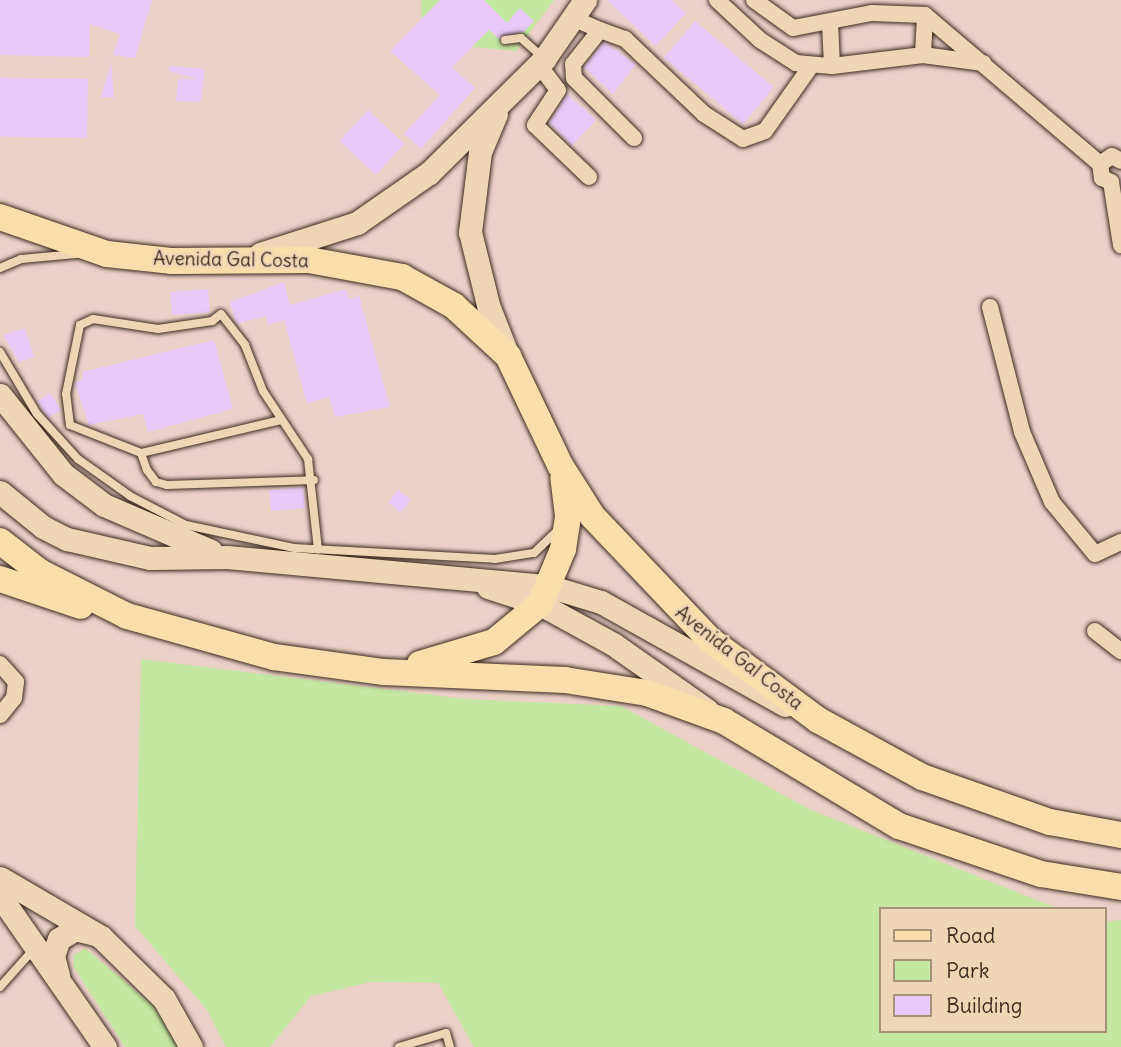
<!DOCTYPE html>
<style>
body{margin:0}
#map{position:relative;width:1121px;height:1047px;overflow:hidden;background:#ecd1c9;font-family:Delius,sans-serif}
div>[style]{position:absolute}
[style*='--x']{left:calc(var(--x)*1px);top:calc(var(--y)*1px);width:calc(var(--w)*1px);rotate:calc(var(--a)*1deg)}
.green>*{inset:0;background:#c4e7a1}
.building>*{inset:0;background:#e8c9f7;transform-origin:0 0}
.roads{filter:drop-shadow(0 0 2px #3b2a1e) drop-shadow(0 0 2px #3b2a1e)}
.lane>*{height:8px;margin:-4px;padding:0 4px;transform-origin:4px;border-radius:4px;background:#eed5b5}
.street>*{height:16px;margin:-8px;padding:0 8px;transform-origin:8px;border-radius:8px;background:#eed5b5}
.secondary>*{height:23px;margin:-11.5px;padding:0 11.5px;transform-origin:11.5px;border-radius:11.5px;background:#eed5b5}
.primary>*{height:26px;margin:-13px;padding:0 13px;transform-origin:13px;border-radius:13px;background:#f8deab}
span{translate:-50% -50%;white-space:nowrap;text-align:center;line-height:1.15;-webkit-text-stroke:5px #eed5b5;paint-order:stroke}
.street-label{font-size:19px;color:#3b2a1e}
.legend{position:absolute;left:879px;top:907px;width:228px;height:126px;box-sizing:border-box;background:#eed5b5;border:2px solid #a69179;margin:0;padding:9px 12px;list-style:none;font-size:21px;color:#3b2a1e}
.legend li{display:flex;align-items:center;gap:14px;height:35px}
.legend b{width:35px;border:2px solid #a69179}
</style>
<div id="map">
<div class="green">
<div style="clip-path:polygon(421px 0,554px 0,516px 51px,422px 42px)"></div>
<div style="clip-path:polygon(141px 659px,466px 699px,621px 706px,809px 809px,1059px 909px,881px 909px,881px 1031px,1105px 1031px,1105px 922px,1121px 920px,1121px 1047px,474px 1047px,438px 983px,371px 982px,311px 996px,270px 1047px,226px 1047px,207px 1010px,135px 926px)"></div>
<div style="clip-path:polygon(85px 948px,154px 1006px,179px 1047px,125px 1047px,73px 966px,74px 955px)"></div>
</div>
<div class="building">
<div style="clip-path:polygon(0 0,152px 0,135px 58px,113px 55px,120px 34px,90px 24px,89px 57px,0 55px)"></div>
<div style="clip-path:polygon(440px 0,484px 0,507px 23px,520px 8px,534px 21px,524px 32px,499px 39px,489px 30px,452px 67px,475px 88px,421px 149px,404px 134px,440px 95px,390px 51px)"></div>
<div style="clip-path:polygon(607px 0,671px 0,686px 13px,656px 46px)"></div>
<div style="left:695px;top:21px;width:103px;height:48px;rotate:40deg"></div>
<div style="clip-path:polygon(604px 42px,636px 64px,613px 94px,584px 67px)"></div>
<div style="clip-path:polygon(111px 62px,114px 97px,101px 97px)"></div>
<div style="clip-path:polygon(170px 66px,205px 69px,201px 102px,176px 101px,178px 79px,196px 79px,169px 71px)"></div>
<div style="left:88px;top:79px;width:59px;height:88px;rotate:91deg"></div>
<div style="clip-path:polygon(567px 94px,596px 120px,572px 146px,549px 123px)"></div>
<div style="left:368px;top:110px;width:50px;height:42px;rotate:43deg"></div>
<div style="clip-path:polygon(284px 282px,290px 305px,346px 289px,349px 299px,359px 296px,390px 407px,335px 417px,329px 397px,307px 404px,284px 320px,268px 325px,266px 316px,237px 324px,230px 302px)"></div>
<div style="left:208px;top:289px;width:23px;height:38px;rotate:85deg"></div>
<div style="clip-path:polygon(25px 328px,34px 357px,19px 362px,3px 335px)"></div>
<div style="clip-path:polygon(214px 340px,233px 409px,148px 432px,143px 414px,89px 425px,75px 383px,83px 379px,82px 372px)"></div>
<div style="left:50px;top:393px;width:20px;height:15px;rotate:57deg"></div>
<div style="left:303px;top:487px;width:21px;height:34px;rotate:85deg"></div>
<div style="left:398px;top:490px;width:16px;height:16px;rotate:38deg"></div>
</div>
<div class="roads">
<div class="lane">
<div style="--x:505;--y:40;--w:16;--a:-7"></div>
<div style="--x:521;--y:38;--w:30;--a:42"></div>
<div style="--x:0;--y:268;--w:23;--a:-23"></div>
<div style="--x:21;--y:259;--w:55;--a:-5.2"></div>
<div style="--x:0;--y:352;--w:72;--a:59.2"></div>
<div style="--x:37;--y:414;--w:61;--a:47.7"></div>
<div style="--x:78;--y:459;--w:64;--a:35.4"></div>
<div style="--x:130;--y:496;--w:63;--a:27.4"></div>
<div style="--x:186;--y:525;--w:110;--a:12"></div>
<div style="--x:294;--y:548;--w:201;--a:3.1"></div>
<div style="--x:495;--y:559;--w:39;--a:-9"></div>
<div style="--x:534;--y:553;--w:32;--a:-44"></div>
<div style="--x:281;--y:420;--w:144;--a:166.7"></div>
<div style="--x:141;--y:453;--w:18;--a:71"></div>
<div style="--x:147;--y:470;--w:15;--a:53"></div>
<div style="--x:156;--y:482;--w:11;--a:15"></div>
<div style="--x:167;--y:485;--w:147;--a:-1.9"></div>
<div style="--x:141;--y:453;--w:76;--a:-158.5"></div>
<div style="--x:70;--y:425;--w:31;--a:-97"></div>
<div style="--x:66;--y:394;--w:70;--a:-78.5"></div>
<div style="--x:80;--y:325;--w:14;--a:-25"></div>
<div style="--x:93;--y:319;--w:66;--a:8.7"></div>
<div style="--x:158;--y:329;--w:55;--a:-8.4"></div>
<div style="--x:212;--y:321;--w:11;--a:-38"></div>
<div style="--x:221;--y:314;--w:39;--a:52"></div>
<div style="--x:245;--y:345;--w:49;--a:68.6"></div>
<div style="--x:263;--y:391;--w:82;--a:56.5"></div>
<div style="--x:308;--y:459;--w:91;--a:83.7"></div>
<div style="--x:0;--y:987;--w:50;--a:-48.3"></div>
<div style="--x:399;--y:1047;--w:49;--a:-16.6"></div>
<div style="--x:446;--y:1033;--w:15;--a:74"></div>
</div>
<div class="street">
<div style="--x:717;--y:0;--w:59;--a:42.9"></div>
<div style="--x:760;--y:40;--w:43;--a:32.6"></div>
<div style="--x:796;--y:63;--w:36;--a:5"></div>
<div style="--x:832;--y:66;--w:92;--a:-6.9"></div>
<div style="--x:923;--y:55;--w:61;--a:7.6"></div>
<div style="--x:754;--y:0;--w:48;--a:35.7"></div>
<div style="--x:793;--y:28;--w:80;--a:-10.8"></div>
<div style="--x:872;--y:13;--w:53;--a:2.2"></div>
<div style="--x:925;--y:15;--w:230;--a:40.4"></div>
<div style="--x:575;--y:19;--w:27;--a:24"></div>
<div style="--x:600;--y:30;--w:43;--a:128.5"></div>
<div style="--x:573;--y:64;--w:14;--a:86"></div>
<div style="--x:574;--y:78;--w:85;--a:45"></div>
<div style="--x:830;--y:23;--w:43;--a:87.3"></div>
<div style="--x:600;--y:30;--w:27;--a:20"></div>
<div style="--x:625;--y:39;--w:109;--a:43.5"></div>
<div style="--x:704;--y:114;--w:46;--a:32.7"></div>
<div style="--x:743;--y:139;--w:23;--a:-20"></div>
<div style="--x:765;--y:131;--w:80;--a:-54.7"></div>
<div style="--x:923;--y:55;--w:40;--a:-87.1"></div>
<div style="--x:539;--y:65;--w:31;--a:53"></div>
<div style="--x:558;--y:90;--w:42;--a:123.3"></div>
<div style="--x:535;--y:125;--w:75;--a:43.9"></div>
<div style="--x:1111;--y:182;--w:64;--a:81"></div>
<div style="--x:1111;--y:182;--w:10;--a:-156"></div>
<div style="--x:1102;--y:178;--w:14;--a:-98"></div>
<div style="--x:1100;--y:164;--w:14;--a:-34"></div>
<div style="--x:1112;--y:156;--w:10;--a:29"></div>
<div style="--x:990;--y:307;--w:129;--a:75.6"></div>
<div style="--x:1022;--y:432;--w:76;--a:66.8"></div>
<div style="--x:1052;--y:502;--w:67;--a:50.4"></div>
<div style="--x:1095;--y:554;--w:29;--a:-25"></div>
<div style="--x:1095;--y:631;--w:33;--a:38"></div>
<div style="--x:0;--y:664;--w:24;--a:48"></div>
<div style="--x:16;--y:682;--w:16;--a:97"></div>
<div style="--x:14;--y:698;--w:22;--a:129"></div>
</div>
<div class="secondary">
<div style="--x:496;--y:114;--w:41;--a:112.8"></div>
<div style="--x:480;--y:152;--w:81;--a:97.1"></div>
<div style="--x:470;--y:232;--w:75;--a:76.1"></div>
<div style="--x:488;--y:305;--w:55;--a:68.6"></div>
<div style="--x:260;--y:254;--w:102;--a:-17.7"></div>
<div style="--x:357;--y:223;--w:88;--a:-34.8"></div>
<div style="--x:429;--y:173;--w:162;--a:-44.7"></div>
<div style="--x:544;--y:59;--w:72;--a:-55.2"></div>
<div style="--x:0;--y:395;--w:101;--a:51.4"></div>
<div style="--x:63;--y:474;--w:51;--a:37.1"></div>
<div style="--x:104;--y:505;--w:116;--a:23.3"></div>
<div style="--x:0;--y:492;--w:55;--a:39.1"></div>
<div style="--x:43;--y:527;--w:27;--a:27"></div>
<div style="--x:67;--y:539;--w:85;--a:12.9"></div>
<div style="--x:150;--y:558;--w:77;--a:-0.7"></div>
<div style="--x:227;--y:557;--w:322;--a:5.2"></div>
<div style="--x:548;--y:586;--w:55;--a:16.8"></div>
<div style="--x:601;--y:602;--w:211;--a:29.2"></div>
<div style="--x:488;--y:587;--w:55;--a:18.1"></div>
<div style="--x:540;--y:604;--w:83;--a:28.7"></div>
<div style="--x:613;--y:644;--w:115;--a:35.1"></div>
<div style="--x:0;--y:878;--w:117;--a:30.3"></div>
<div style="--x:101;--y:937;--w:88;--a:44.5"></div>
<div style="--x:164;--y:999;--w:55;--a:60.6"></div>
<div style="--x:0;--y:896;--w:184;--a:55.2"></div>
<div style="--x:58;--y:975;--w:20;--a:-105"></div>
<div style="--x:53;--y:956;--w:18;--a:-71"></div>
<div style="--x:59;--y:939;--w:19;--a:-32"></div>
<div style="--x:75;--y:929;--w:21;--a:14"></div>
</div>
<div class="primary">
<div style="--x:0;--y:217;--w:113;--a:19.1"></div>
<div style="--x:107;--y:254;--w:64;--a:6.2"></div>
<div style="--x:171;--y:261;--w:138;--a:-0.4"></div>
<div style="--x:309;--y:260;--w:95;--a:10.4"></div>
<div style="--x:402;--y:277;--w:60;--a:29.1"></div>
<div style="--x:454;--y:306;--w:74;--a:42.8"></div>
<div style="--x:508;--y:356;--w:121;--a:64.5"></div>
<div style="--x:560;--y:465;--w:62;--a:57.6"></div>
<div style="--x:593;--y:517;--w:170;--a:46.4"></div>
<div style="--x:710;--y:640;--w:134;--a:36.5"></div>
<div style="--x:818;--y:720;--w:119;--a:28.7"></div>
<div style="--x:922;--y:777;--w:136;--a:19.4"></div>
<div style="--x:1050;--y:822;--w:72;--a:10.4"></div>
<div style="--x:0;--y:541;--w:51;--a:37.8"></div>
<div style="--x:40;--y:572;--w:97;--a:26.8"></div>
<div style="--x:127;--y:616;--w:153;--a:15.6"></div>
<div style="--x:274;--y:657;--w:111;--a:7.8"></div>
<div style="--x:384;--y:672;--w:181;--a:2.5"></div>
<div style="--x:565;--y:680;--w:83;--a:9"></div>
<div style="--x:647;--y:693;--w:82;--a:20"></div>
<div style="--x:724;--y:721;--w:204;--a:31"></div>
<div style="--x:899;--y:826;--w:150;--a:18.7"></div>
<div style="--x:1041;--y:874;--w:81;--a:9.2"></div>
<div style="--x:0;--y:579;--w:85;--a:18.4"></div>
<div style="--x:420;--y:664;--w:77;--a:-16.6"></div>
<div style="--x:494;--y:642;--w:60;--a:-39.6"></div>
<div style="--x:540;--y:604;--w:60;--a:-67.3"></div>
<div style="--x:563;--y:549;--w:33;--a:-81"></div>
<div style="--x:568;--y:516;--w:38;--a:-97"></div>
</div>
</div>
<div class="street-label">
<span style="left:231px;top:260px;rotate:1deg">Avenida Gal Costa</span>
<span style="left:739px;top:658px;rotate:38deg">Avenida Gal Costa</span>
</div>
<ul class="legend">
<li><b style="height:9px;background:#f8deab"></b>Road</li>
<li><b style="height:19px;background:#c4e7a1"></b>Park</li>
<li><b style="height:19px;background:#e8c9f7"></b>Building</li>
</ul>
</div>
